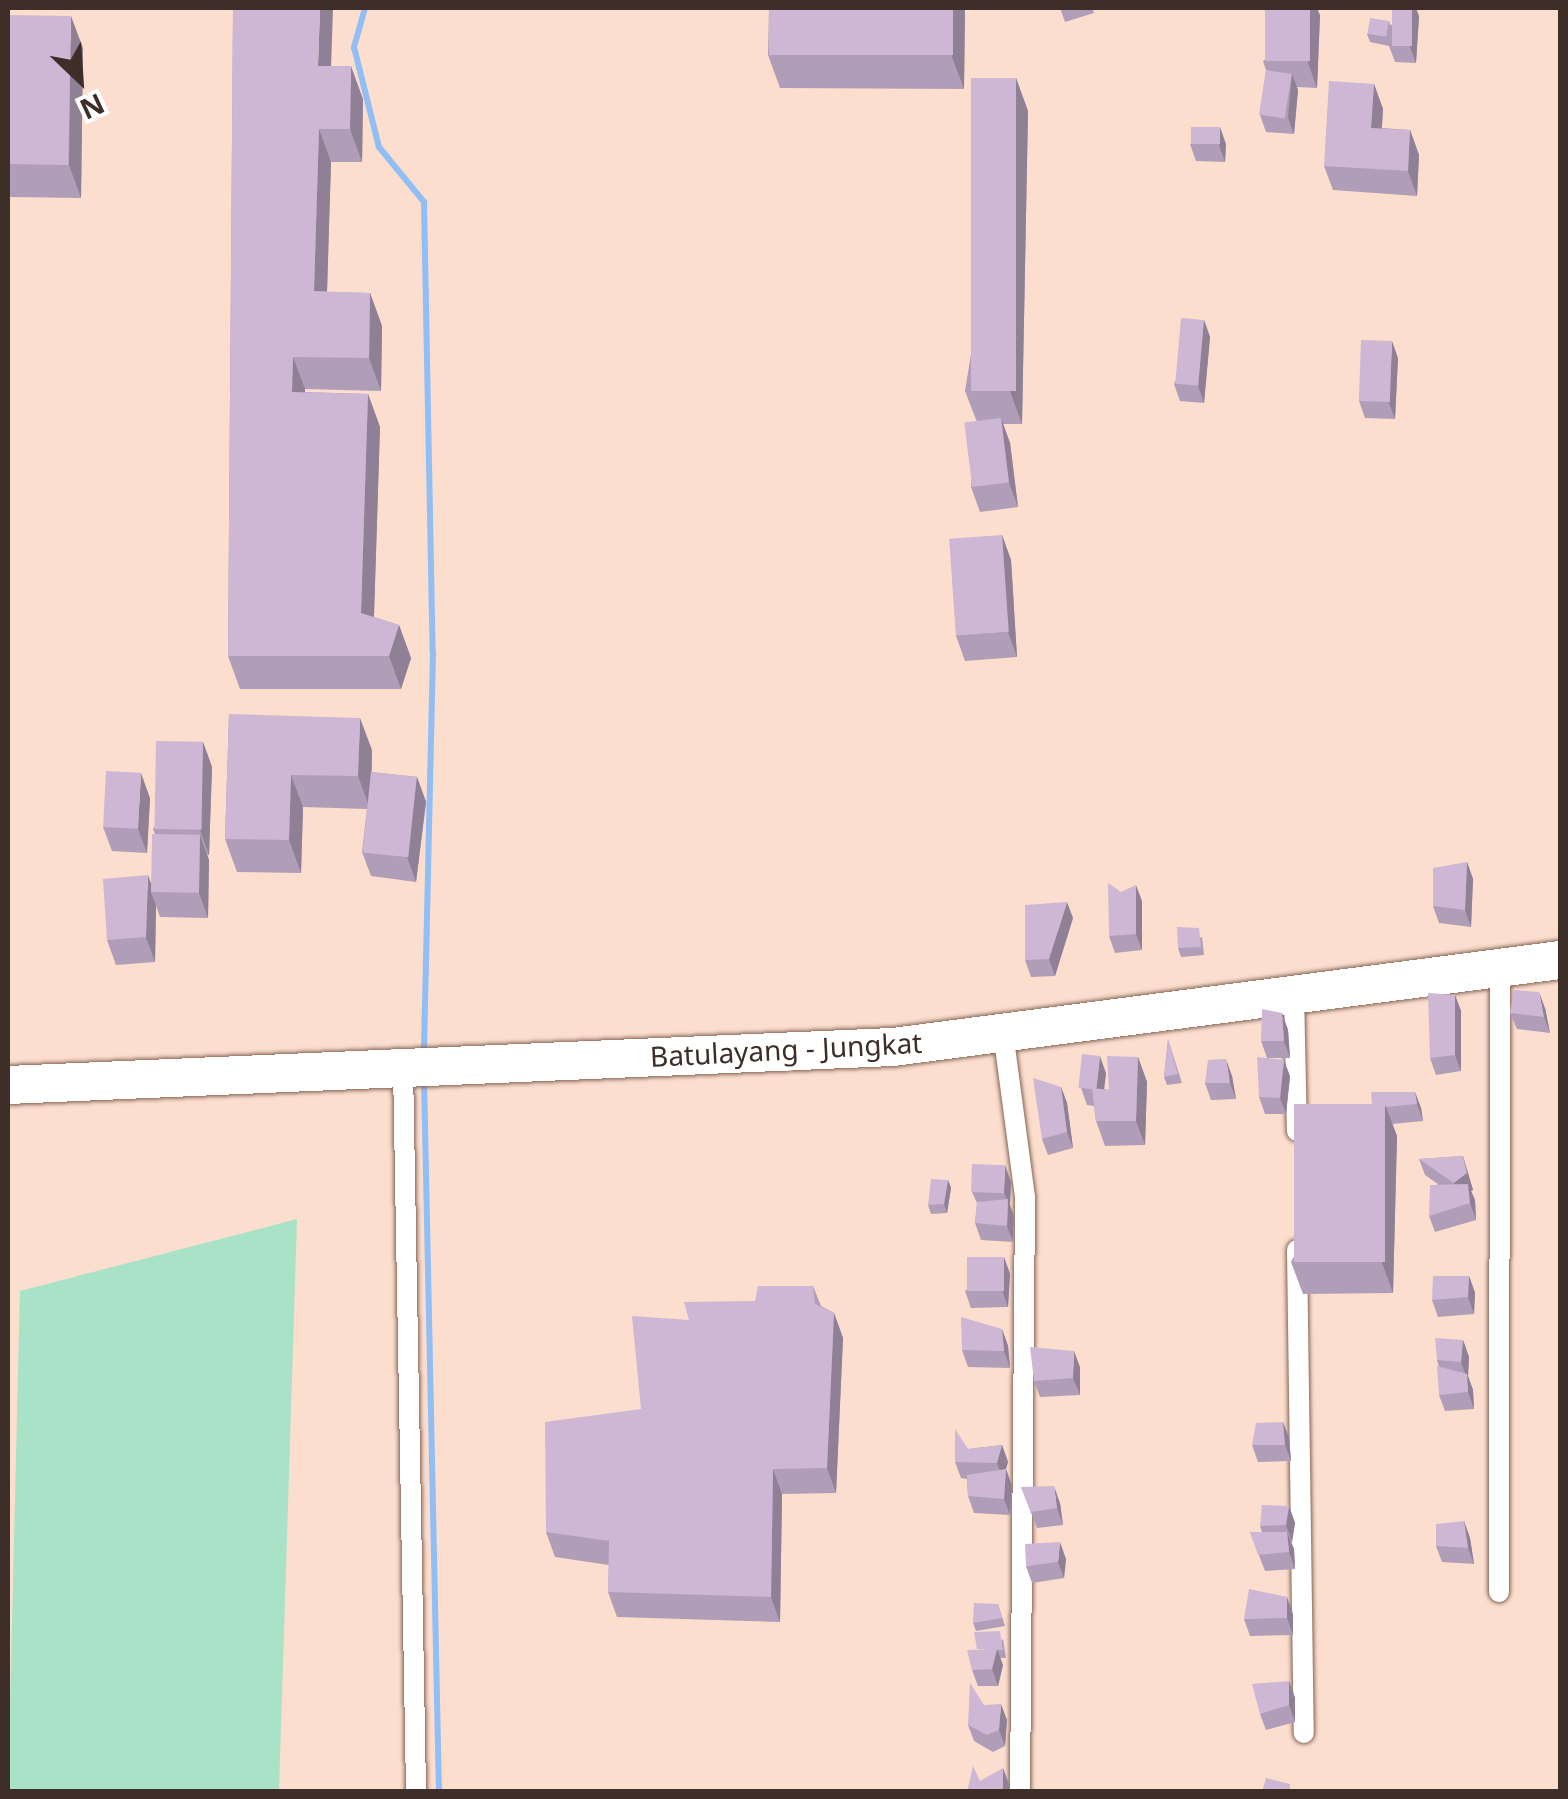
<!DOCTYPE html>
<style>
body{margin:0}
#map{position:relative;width:1568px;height:1799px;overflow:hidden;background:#fcdecf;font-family:"Noto Sans",sans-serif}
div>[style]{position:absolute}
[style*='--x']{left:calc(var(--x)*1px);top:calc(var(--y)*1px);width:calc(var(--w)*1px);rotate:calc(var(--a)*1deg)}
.green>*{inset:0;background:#a8e2c7}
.stream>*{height:6px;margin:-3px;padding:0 3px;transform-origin:3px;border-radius:3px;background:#90bef5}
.roads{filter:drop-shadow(0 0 2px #846453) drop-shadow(0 0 2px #846453)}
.street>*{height:20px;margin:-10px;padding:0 10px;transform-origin:10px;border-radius:10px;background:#fff}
.highway>*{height:38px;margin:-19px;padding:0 19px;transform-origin:19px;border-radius:19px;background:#fff}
.wall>*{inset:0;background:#b09db7}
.shaded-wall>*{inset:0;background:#908095}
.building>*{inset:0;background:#cdb7d5;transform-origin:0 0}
span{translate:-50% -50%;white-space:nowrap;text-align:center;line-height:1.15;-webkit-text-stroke:8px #fff;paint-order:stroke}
.street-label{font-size:28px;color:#3d2f28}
.frame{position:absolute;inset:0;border:10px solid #3d2f28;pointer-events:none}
.north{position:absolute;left:30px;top:30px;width:100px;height:100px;-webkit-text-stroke:8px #fff;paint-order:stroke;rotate:155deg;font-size:28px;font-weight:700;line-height:40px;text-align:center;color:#3d2f28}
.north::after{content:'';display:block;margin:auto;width:35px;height:45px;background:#3d2f28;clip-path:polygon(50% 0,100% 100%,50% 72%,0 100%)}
</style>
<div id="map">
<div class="green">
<div style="clip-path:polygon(297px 1219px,279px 1791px,8px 1791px,20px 1291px)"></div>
</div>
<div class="stream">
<div style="--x:365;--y:8;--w:41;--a:105.8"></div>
<div style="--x:354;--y:47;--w:103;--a:76"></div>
<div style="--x:379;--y:147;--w:71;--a:50.7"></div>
<div style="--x:424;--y:202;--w:450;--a:88.9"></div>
<div style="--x:433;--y:652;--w:403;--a:91.3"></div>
<div style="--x:424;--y:1078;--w:714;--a:88.8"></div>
</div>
<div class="roads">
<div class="street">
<div style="--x:1294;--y:992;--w:139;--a:88.8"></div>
<div style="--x:1003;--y:1032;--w:166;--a:82.4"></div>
<div style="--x:1025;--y:1197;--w:595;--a:90.48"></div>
<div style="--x:403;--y:1066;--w:726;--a:88.97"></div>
<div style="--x:1297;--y:1250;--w:483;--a:89.2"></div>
<div style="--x:1499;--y:1592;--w:625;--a:-89.91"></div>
</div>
<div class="highway">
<div style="--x:8;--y:1085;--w:886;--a:-2.46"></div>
<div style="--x:893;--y:1047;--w:673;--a:-7.43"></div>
</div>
</div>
<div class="wall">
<div style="clip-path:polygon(233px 8px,331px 66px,363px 99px,362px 162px,331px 162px,327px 292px,370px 293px,382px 326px,381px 391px,305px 389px,305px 392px,368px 394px,380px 427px,374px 617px,399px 625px,411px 658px,401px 689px,240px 689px,228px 656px)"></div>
<div style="clip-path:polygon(769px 8px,965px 8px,964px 89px,780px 88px,768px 55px)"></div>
<div style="clip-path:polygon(1060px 8px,1092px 8px,1094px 13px,1065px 22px)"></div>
<div style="clip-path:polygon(8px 15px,83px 48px,81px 198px,8px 197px)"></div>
<div style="clip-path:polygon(1320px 15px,1317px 88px,1297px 87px,1298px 90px,1294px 134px,1266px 132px,1260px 115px,1266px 70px,1263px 61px)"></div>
<div style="clip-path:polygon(1419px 16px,1416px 63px,1395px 62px,1389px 46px,1370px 42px,1367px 34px,1389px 21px,1390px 25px)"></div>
<div style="clip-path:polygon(1016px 78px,1028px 111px,1022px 424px,1003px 424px,1010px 443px,1018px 507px,980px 512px,971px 487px,977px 422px,965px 391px)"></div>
<div style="clip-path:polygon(1374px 84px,1383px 109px,1382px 128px,1410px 130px,1419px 155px,1417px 196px,1333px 190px,1324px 166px)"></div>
<div style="clip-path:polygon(1190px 144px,1226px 144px,1225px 162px,1196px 161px)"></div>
<div style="clip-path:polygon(1204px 320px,1210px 337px,1204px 403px,1180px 401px,1174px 384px)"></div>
<div style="clip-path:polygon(1398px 358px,1395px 419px,1365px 418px,1359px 401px)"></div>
<div style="clip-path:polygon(1002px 535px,1011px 560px,1017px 657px,965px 661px,956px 636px)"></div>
<div style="clip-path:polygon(229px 714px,372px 750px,372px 772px,417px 777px,426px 802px,416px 882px,371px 876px,362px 852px,367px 809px,303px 807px,301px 873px,237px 872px,225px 839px)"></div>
<div style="clip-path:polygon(203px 742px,212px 767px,209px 855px,207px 855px,209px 860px,208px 918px,160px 917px,156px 906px,155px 962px,116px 965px,107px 940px,151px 886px,155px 834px,153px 829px)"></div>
<div style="clip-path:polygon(150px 798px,147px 853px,112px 851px,103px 827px)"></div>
<div style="clip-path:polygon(1467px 862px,1473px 879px,1471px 927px,1439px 923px,1433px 906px)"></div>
<div style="clip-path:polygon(1121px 892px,1142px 901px,1142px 950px,1115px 953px,1109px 936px)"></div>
<div style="clip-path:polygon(1073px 918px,1055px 976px,1031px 977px,1025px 960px)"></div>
<div style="clip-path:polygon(1202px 937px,1204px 955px,1181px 957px,1178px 948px)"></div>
<div style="clip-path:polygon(1455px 995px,1461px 1011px,1461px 1071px,1436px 1075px,1430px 1058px)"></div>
<div style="clip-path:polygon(1545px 1008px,1550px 1033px,1517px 1029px,1510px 1013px)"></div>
<div style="clip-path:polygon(1282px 1013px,1288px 1030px,1290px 1058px,1268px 1058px,1290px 1076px,1286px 1114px,1265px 1114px,1259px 1097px,1267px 1058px,1261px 1041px)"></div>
<div style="clip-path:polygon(1168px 1039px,1182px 1083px,1167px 1085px,1164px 1077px)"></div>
<div style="clip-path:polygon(1138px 1057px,1147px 1082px,1145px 1145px,1105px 1146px,1096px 1121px,1094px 1106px,1087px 1105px,1081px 1088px,1106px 1073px,1104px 1089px,1109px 1090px)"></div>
<div style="clip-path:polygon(1232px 1076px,1236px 1099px,1211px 1100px,1205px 1083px)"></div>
<div style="clip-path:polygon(1061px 1087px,1067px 1103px,1073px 1148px,1048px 1155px,1042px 1139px)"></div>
<div style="clip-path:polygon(1415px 1092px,1421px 1108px,1423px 1121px,1392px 1124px,1397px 1136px,1393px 1293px,1303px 1294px,1291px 1262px,1372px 1104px)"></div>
<div style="clip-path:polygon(1463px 1156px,1473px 1190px,1471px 1191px,1475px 1200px,1476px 1220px,1435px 1232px,1429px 1216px,1438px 1184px,1425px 1175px,1419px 1159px)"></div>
<div style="clip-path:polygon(948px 1180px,951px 1188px,947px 1213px,931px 1214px,928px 1205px)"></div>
<div style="clip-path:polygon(1011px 1182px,1010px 1205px,1014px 1216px,1013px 1242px,981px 1240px,975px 1223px,977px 1203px,972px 1192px)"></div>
<div style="clip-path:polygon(1004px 1257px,1010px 1274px,1008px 1307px,971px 1308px,965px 1291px)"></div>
<div style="clip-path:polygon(1469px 1276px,1475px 1293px,1474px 1314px,1438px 1317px,1432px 1300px)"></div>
<div style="clip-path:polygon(813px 1286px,821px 1306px,834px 1313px,843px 1338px,836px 1493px,782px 1494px,780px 1622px,617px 1617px,608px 1592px,609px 1565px,555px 1557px,546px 1532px,641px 1409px,689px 1320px)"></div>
<div style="clip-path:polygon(1002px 1329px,1008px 1346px,1010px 1368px,968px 1367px,962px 1350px)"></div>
<div style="clip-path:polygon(1463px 1340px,1469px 1357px,1468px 1376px,1473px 1390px,1474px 1409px,1445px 1411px,1439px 1395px,1439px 1367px,1437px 1360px)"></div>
<div style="clip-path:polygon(1080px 1367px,1080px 1395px,1040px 1397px,1034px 1381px)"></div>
<div style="clip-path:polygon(1283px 1422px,1289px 1438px,1291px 1461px,1258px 1462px,1252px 1445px)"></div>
<div style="clip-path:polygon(1002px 1445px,1008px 1462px,1006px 1469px,1012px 1486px,1010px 1515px,974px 1513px,968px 1496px,967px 1479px,961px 1478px,955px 1462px,968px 1449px)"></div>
<div style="clip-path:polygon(1021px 1487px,1060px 1503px,1063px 1525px,1037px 1528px)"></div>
<div style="clip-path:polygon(1289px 1506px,1295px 1523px,1292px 1542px,1291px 1542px,1294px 1549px,1295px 1569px,1265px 1571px,1250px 1532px,1262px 1532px,1260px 1526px)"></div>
<div style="clip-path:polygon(1464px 1521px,1470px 1538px,1474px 1564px,1442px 1562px,1436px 1546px)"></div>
<div style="clip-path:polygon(1066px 1559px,1064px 1578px,1032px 1583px,1026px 1566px)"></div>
<div style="clip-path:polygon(998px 1604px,1005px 1626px,976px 1631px,973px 1623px)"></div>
<div style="clip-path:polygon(1293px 1614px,1293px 1635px,1250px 1636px,1244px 1619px)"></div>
<div style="clip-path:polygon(1003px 1639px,1006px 1658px,1000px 1658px,1003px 1665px,998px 1686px,978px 1686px,972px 1670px)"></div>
<div style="clip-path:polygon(1289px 1681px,1295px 1698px,1295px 1722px,1266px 1730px,1260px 1714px)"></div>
<div style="clip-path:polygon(984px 1705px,1007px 1720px,1005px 1746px,993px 1752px,974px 1741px,968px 1725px)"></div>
</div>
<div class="shaded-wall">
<div style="clip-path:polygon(320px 8px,333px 8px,330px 98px,318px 66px)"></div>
<div style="clip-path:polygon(953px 8px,965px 8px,964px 89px,952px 57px)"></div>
<div style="clip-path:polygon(1310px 8px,1317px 8px,1320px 15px,1317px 88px,1308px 63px)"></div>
<div style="clip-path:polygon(1412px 8px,1416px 8px,1419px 16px,1416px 63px,1410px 47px)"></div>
<div style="clip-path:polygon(71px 16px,83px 48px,81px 198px,69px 165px)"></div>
<div style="clip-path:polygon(351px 66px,363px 99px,362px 162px,350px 129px)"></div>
<div style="clip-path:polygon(1292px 74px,1298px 90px,1294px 134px,1288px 118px)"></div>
<div style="clip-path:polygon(1016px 78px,1028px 111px,1022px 424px,1010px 391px)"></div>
<div style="clip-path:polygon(1374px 84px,1383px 109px,1380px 152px,1371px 128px)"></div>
<div style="clip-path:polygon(1220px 127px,1226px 144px,1225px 162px,1219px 145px)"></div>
<div style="clip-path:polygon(319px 129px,331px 162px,326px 324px,314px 291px)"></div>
<div style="clip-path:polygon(1410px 130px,1419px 155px,1417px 196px,1408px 171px)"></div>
<div style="clip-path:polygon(370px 293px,382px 326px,381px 391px,369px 358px)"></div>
<div style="clip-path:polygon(1204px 320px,1210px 337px,1204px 403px,1198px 386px)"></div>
<div style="clip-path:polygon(1392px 341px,1398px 358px,1395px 419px,1389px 403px)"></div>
<div style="clip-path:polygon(293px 357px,305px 389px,304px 425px,292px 392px)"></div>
<div style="clip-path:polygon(368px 394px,380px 427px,373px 646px,361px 613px)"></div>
<div style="clip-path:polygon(1001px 418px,1010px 443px,1018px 507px,1009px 483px)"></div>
<div style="clip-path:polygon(1002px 535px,1011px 560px,1017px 657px,1008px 632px)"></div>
<div style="clip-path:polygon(399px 625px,411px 658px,401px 689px,389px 656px)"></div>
<div style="clip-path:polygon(360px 718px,372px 750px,370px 809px,358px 776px)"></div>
<div style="clip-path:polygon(203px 742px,212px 767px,209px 855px,200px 830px)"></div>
<div style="clip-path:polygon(141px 773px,150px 798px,147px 853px,138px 829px)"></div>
<div style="clip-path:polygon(291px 775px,303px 807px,301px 873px,289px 840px)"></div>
<div style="clip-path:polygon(417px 777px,426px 802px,416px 882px,407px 857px)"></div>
<div style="clip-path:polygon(200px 835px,209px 860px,208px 918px,199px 893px)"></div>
<div style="clip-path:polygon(1467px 862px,1473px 879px,1471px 927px,1465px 910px)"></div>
<div style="clip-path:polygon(148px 875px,154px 892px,151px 892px,156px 906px,155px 962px,146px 937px)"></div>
<div style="clip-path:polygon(1136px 885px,1142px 901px,1142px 950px,1136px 934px)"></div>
<div style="clip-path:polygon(1067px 902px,1073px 918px,1055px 976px,1049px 959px)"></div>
<div style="clip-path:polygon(1539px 992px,1545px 1008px,1550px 1033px,1544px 1017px)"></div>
<div style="clip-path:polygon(1455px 995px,1461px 1011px,1461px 1071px,1455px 1055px)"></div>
<div style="clip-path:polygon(1282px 1013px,1288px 1030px,1290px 1058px,1284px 1041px)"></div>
<div style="clip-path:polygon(1100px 1056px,1106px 1073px,1102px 1107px,1096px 1090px)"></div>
<div style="clip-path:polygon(1138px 1057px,1147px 1082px,1145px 1145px,1136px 1121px)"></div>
<div style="clip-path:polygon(1226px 1059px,1232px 1076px,1236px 1099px,1230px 1083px)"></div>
<div style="clip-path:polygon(1284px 1060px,1290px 1076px,1286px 1114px,1280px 1098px)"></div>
<div style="clip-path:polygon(1061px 1087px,1067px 1103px,1073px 1148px,1067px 1132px)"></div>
<div style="clip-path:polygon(1415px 1092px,1421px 1108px,1423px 1121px,1417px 1104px)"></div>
<div style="clip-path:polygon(1385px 1104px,1397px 1136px,1393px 1293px,1381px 1260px)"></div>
<div style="clip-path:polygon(1463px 1156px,1473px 1190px,1471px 1191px,1475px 1200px,1476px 1220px,1470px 1203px,1460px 1199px,1454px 1183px)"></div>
<div style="clip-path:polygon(1005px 1165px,1011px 1182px,1010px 1205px,1014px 1216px,1013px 1242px,1007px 1226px,1008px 1203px,1004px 1192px)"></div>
<div style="clip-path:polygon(948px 1180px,951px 1188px,947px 1213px,944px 1204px)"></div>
<div style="clip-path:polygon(1004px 1257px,1010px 1274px,1008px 1307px,1002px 1290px)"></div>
<div style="clip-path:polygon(1469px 1276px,1475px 1293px,1474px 1314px,1468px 1297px)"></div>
<div style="clip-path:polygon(834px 1313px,843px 1338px,836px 1493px,827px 1468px)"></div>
<div style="clip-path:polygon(1002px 1329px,1008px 1346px,1010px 1368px,1004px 1351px)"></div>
<div style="clip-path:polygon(1463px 1340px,1469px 1357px,1468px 1376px,1473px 1390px,1474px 1409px,1468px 1392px,1467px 1379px,1461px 1362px)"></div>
<div style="clip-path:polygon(1074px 1351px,1080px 1367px,1080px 1395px,1073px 1378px)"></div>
<div style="clip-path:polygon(1283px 1422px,1289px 1438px,1291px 1461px,1285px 1445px)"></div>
<div style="clip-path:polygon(1002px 1445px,1008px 1462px,1003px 1479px,997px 1463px)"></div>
<div style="clip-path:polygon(773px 1469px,782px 1494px,780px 1622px,771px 1597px)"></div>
<div style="clip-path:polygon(1006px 1469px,1012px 1486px,1010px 1515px,1004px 1499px)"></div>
<div style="clip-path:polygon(1054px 1486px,1060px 1503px,1063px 1525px,1057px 1508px)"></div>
<div style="clip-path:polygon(1289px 1506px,1295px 1523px,1292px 1542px,1286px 1525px)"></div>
<div style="clip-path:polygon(1464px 1521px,1470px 1538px,1474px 1564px,1468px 1548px)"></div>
<div style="clip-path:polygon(1287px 1532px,1294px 1549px,1295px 1569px,1289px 1552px)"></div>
<div style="clip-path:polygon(1060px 1542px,1066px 1559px,1064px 1578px,1058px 1562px)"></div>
<div style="clip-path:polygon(1287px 1597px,1293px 1614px,1293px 1635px,1287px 1618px)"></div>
<div style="clip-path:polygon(997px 1649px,1003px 1665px,998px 1686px,992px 1669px)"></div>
<div style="clip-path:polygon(1289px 1681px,1295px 1698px,1295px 1722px,1289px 1705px)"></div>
<div style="clip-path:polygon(1001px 1704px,1007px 1720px,1005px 1746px,999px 1730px)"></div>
<div style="clip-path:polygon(1003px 1768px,1009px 1784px,1009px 1792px,1003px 1792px)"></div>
</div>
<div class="building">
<div style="clip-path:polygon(233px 8px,320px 8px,318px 66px,351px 66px,350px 129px,319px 129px,314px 291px,370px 293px,369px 358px,293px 357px,292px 392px,368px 394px,361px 613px,399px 625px,389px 656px,228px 656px)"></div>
<div style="left:769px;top:8px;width:184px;height:47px"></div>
<div style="left:1265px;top:8px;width:45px;height:53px"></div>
<div style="left:1392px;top:8px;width:20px;height:38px"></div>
<div style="left:8px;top:15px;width:63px;height:149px;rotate:1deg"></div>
<div style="left:1370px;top:18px;width:19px;height:16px;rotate:9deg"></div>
<div style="left:1266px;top:70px;width:26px;height:45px;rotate:9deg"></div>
<div style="left:971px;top:78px;width:45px;height:313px"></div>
<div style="clip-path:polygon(1329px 81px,1374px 84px,1371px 128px,1410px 130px,1408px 171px,1324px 166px)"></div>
<div style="left:1191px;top:127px;width:29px;height:17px"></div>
<div style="left:1181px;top:318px;width:23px;height:66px;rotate:5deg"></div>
<div style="left:1361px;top:340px;width:31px;height:61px;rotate:2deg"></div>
<div style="left:1001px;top:418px;width:65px;height:37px;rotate:83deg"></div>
<div style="left:1002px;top:535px;width:97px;height:53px;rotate:86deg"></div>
<div style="clip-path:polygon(229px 714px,360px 718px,358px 776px,291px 775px,289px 840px,225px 839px)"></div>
<div style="left:156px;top:741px;width:47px;height:88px;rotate:1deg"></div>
<div style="left:106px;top:771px;width:35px;height:56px;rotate:3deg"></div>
<div style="left:371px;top:772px;width:46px;height:81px;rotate:6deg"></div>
<div style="left:152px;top:834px;width:48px;height:58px;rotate:1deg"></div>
<div style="clip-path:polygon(1467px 862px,1465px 910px,1433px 906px,1433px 868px)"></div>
<div style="clip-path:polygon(148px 875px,146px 937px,107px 940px,103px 879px)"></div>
<div style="clip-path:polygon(1108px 883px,1121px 892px,1136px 885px,1136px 934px,1109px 936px)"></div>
<div style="clip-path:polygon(1067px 902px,1049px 959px,1025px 960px,1025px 905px)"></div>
<div style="clip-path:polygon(1177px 927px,1199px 928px,1201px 947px,1178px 948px)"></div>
<div style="clip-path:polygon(1514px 990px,1539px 992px,1544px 1017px,1510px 1013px)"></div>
<div style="clip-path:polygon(1428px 993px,1455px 995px,1455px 1055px,1430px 1058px)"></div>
<div style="clip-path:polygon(1262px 1009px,1282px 1013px,1284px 1041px,1261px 1041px)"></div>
<div style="clip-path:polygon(1168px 1039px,1178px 1074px,1164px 1077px)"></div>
<div style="left:1082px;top:1054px;width:18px;height:34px;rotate:6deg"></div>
<div style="clip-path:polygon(1107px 1056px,1138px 1057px,1136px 1121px,1096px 1121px,1092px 1088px,1109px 1090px)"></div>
<div style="clip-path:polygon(1257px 1057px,1284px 1060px,1280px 1098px,1259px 1097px)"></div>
<div style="clip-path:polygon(1226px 1059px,1230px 1083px,1205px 1083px,1208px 1060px)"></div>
<div style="clip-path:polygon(1033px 1078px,1061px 1087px,1067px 1132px,1042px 1139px)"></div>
<div style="clip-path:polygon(1371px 1092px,1415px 1092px,1417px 1104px,1386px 1107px,1385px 1104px,1372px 1104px)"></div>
<div style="left:1294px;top:1104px;width:91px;height:158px"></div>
<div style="clip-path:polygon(1463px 1156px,1467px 1173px,1454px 1183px,1419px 1159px)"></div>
<div style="left:972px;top:1164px;width:33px;height:28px;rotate:2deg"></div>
<div style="clip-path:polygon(931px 1179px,948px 1180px,944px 1204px,928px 1205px)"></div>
<div style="clip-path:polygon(1468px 1184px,1470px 1203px,1429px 1216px,1430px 1185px)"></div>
<div style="clip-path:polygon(1008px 1199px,1007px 1226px,975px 1223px,977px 1202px)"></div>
<div style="left:967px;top:1257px;width:37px;height:34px"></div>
<div style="clip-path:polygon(1433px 1276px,1469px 1276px,1468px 1297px,1432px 1300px)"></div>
<div style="clip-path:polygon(758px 1286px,813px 1286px,815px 1304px,834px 1313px,827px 1468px,773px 1469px,771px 1597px,608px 1592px,609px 1541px,546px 1532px,545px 1422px,641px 1409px,632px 1316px,689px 1320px,684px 1302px,755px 1301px)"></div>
<div style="clip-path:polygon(961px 1317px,1002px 1329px,1004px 1351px,962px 1350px)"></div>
<div style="clip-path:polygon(1435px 1338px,1463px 1340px,1461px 1362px,1437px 1360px)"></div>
<div style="clip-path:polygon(1030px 1347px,1074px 1351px,1073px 1378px,1034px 1381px)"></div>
<div style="clip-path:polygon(1437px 1366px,1467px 1374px,1468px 1392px,1439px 1395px)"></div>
<div style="clip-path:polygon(1283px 1422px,1285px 1445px,1252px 1445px,1256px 1423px)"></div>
<div style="clip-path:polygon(955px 1429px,968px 1449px,1002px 1445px,997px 1463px,955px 1462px)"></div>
<div style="clip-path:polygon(1006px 1469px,1004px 1499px,968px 1496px,967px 1475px)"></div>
<div style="clip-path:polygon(1054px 1486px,1057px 1508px,1031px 1512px,1021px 1487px)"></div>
<div style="clip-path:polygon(1262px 1505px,1289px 1506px,1286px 1525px,1260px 1526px)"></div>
<div style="clip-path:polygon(1464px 1521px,1468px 1548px,1436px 1546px,1436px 1524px)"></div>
<div style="clip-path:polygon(1250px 1532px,1287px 1532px,1289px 1552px,1258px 1555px)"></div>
<div style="clip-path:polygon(1060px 1542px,1058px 1562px,1026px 1566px,1025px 1544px)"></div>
<div style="clip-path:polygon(1249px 1589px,1287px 1597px,1287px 1618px,1244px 1619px)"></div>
<div style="clip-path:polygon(974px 1603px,998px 1604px,1002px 1618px,973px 1623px)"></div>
<div style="clip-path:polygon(1000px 1631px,1003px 1650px,977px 1649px,974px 1632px)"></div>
<div style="clip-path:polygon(997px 1649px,992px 1669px,972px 1670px,967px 1650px)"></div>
<div style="clip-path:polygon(1289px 1681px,1289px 1705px,1260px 1714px,1252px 1684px)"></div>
<div style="clip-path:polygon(970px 1683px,984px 1705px,1001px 1704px,999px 1730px,987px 1735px,968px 1725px)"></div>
<div style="clip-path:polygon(973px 1766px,980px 1781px,1003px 1768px,1003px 1792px,967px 1792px)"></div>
<div style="clip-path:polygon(1266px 1778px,1290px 1784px,1290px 1792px,1262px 1792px)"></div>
</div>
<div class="street-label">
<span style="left:786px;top:1049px;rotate:-3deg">Batulayang - Jungkat</span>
</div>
<div class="frame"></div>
<div class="north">N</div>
</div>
